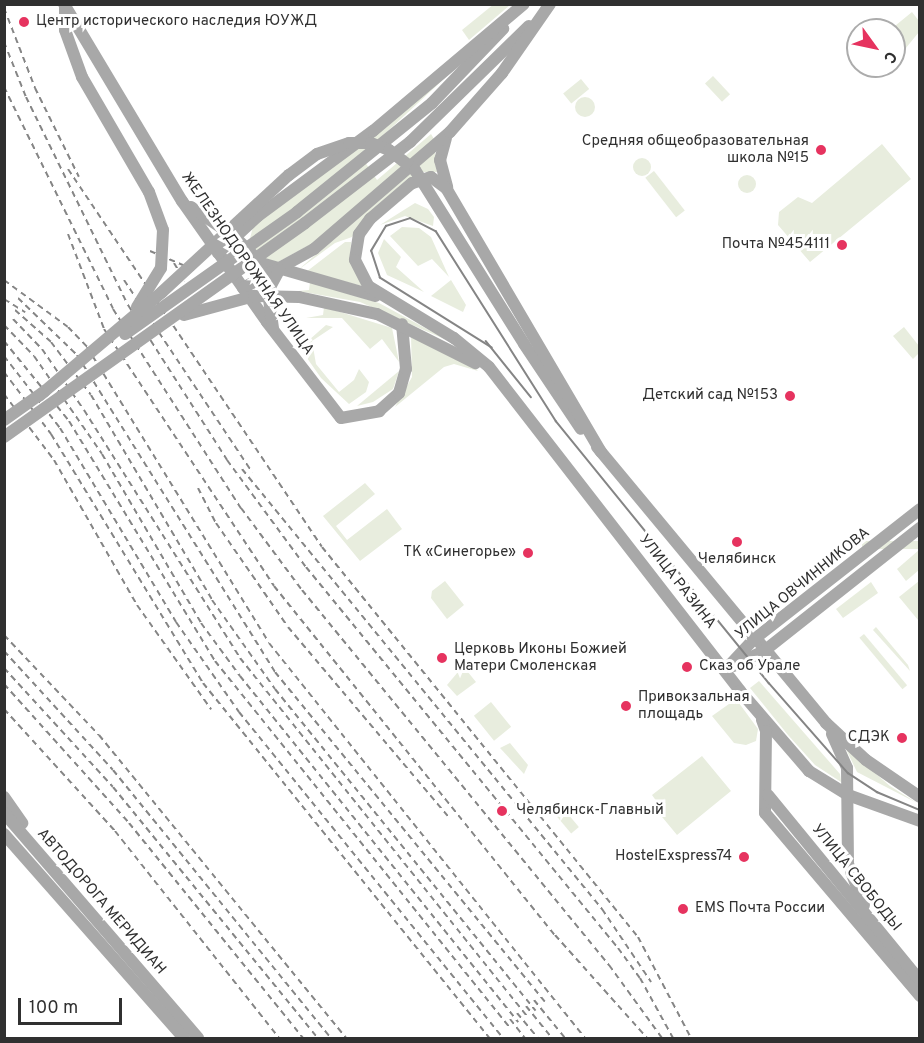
<!DOCTYPE html>
<meta charset="utf-8">
<style>
body{margin:0}
#map{position:relative;width:924px;height:1043px;overflow:hidden;background:#fff;font-family:Overpass,sans-serif}
div>[style]{position:absolute}
[style*='--x']{left:calc(var(--x)*1px);top:calc(var(--y)*1px);width:calc(var(--w)*1px);rotate:calc(var(--a)*1deg)}
.green>*{inset:0;background:#e8edde;transform-origin:0 0}
.round{border-radius:50%}
.major>*{height:12px;margin:-6px;padding:0 6px;transform-origin:6px;border-radius:6px;background:#a8a8a8}
.tram>*{height:1.5px;margin:-0.75px;padding:0 0.75px;transform-origin:0.75px;border-radius:0.75px;background:#858585}
.rail>*{height:2px;margin-top:-1px;transform-origin:0;background:repeating-linear-gradient(90deg,#858585 0 6px,transparent 0 10.5px)}
.major-bridge>*{height:12px;margin:-6px;padding:0 6px;transform-origin:6px;border-radius:6px;background:#a8a8a8}
.dots>*{width:16px;height:16px;translate:-50% -50%;box-sizing:border-box;border:3px solid #fff;border-radius:50%}
span{translate:-50% -50%;white-space:nowrap;text-align:center;line-height:1.15;-webkit-text-stroke:6px #fff;paint-order:stroke}
.poi-label{font-size:15px;color:#303030}
.left{translate:0 -50%;text-align:left}
.right{translate:-100% -50%;text-align:right}
.street-label{font-size:15px;color:#303030}
.frame{position:absolute;inset:0;border:6px solid #303030;pointer-events:none}
.north{position:absolute;left:846px;top:18px;width:60px;height:60px;box-sizing:border-box;background:#fff;border:2px solid #acacac;border-radius:50%;rotate:123deg;font-size:16px;font-weight:700;line-height:24px;text-align:center;color:#303030}
.north::after{content:'';display:block;margin:auto;width:21px;height:27px;background:#e6335f;clip-path:polygon(50% 0,100% 100%,50% 72%,0 100%)}
.scale{position:absolute;left:18px;top:998px;width:104px;height:27px;box-sizing:border-box;border:3px solid #303030;border-top:0;padding-left:8px;font-size:18px;line-height:21px;white-space:nowrap;color:#303030;-webkit-text-stroke:4px #fff;paint-order:stroke}
</style>
<div id="map">
<div class="green">
<div style="clip-path:polygon(494px 4px,510px 5px,469px 40px,462px 30px)"></div>
<div style="clip-path:polygon(912px 12px,919px 21px,919px 32px,901px 54px,894px 47px,894px 30px,890px 30px)"></div>
<div style="clip-path:polygon(475px 50px,361px 156px,377px 180px,431px 134px,434px 139px,315px 242px,278px 262px,266px 262px,249px 242px,253px 227px)"></div>
<div style="left:713px;top:76px;width:25px;height:11px;rotate:47deg"></div>
<div style="left:581px;top:79px;width:13px;height:23px;rotate:51deg"></div>
<div class="round" style="left:575px;top:97px;width:20px;height:20px"></div>
<div style="clip-path:polygon(882px 144px,911px 179px,810px 262px,778px 225px,779px 212px,798px 197px,812px 203px)"></div>
<div style="clip-path:polygon(435px 151px,437px 172px,421px 172px,373px 209px,352px 237px,335px 243px,298px 270px)"></div>
<div class="round" style="left:633px;top:158px;width:18px;height:18px"></div>
<div style="left:654px;top:171px;width:50px;height:11px;rotate:52deg"></div>
<div class="round" style="left:738px;top:175px;width:18px;height:18px"></div>
<div style="clip-path:polygon(415px 203px,428px 209px,434px 217px,433px 226px,405px 216px,380px 225px)"></div>
<div style="clip-path:polygon(402px 227px,419px 228px,431px 237px,449px 277px,432px 259px,418px 266px,390px 236px)"></div>
<div style="clip-path:polygon(384px 239px,401px 257px,396px 267px,424px 292px,387px 275px,378px 253px)"></div>
<div style="clip-path:polygon(345px 242px,351px 242px,350px 260px,362px 286px,306px 272px)"></div>
<div style="clip-path:polygon(451px 280px,466px 305px,463px 312px,431px 296px)"></div>
<div style="clip-path:polygon(310px 282px,379px 303px,451px 342px,360px 302px,298px 291px,309px 290px)"></div>
<div style="clip-path:polygon(324px 307px,392px 328px,399px 362px,382px 339px,370px 349px,342px 318px,306px 318px,323px 315px)"></div>
<div style="clip-path:polygon(326px 325px,333px 327px,312px 341px,316px 364px,339px 392px,354px 380px,359px 369px,369px 382px,366px 392px,349px 404px,321px 378px,300px 348px)"></div>
<div style="clip-path:polygon(904px 327px,919px 346px,919px 353px,913px 359px,893px 336px)"></div>
<div style="clip-path:polygon(411px 335px,474px 367px,478px 371px,454px 364px,444px 367px,395px 407px,412px 377px)"></div>
<div style="clip-path:polygon(399px 371px,393px 389px,373px 402px,357px 406px)"></div>
<div style="clip-path:polygon(365px 483px,375px 494px,336px 526px,347px 540px,387px 509px,402px 529px,360px 561px,323px 516px)"></div>
<div style="left:919px;top:541px;width:8px;height:57px;rotate:90deg"></div>
<div style="clip-path:polygon(919px 550px,919px 570px,906px 581px,897px 569px)"></div>
<div style="clip-path:polygon(445px 581px,464px 605px,447px 619px,431px 598px,432px 591px)"></div>
<div style="clip-path:polygon(919px 581px,920px 619px,918px 620px,899px 597px)"></div>
<div style="clip-path:polygon(871px 582px,878px 593px,843px 618px,836px 609px)"></div>
<div style="clip-path:polygon(876px 627px,908px 665px,910px 671px,873px 630px)"></div>
<div style="left:864px;top:634px;width:67px;height:6px;rotate:50deg"></div>
<div style="clip-path:polygon(463px 666px,476px 682px,457px 696px,447px 685px)"></div>
<div style="clip-path:polygon(759px 681px,840px 774px,841px 782px,815px 765px,788px 735px,750px 688px)"></div>
<div style="clip-path:polygon(736px 699px,758px 729px,756px 741px,746px 745px,734px 743px,712px 716px)"></div>
<div style="left:491px;top:702px;width:32px;height:22px;rotate:51deg"></div>
<div style="clip-path:polygon(510px 743px,528px 765px,524px 774px,500px 748px)"></div>
<div style="clip-path:polygon(845px 747px,890px 786px,917px 803px,857px 772px)"></div>
<div style="clip-path:polygon(702px 756px,731px 791px,677px 835px,653px 806px,657px 802px,652px 795px)"></div>
<div style="left:557px;top:801px;width:34px;height:10px;rotate:50deg"></div>
</div>
<div class="major">
<div style="--x:64;--y:4;--w:230;--a:59.1"></div>
<div style="--x:182;--y:201;--w:148;--a:54.9"></div>
<div style="--x:267;--y:322;--w:121;--a:52.4"></div>
<div style="--x:341;--y:418;--w:39;--a:-10"></div>
<div style="--x:379;--y:411;--w:27;--a:-42"></div>
<div style="--x:399;--y:393;--w:25;--a:-74"></div>
<div style="--x:406;--y:369;--w:45;--a:-95.1"></div>
<div style="--x:65;--y:8;--w:22;--a:90"></div>
<div style="--x:65;--y:30;--w:50;--a:70.1"></div>
<div style="--x:446;--y:138;--w:23;--a:105"></div>
<div style="--x:440;--y:160;--w:28;--a:75"></div>
<div style="--x:191;--y:207;--w:53;--a:34.3"></div>
<div style="--x:235;--y:237;--w:37;--a:45"></div>
<div style="--x:261;--y:263;--w:119;--a:16.1"></div>
<div style="--x:297;--y:212;--w:174;--a:-38.9"></div>
<div style="--x:432;--y:103;--w:103;--a:-46.2"></div>
<div style="--x:305;--y:223;--w:133;--a:-37.6"></div>
<div style="--x:410;--y:142;--w:166;--a:-44.3"></div>
<div style="--x:218;--y:253;--w:54;--a:-42.8"></div>
<div style="--x:258;--y:216;--w:143;--a:-36.5"></div>
<div style="--x:373;--y:131;--w:197;--a:-40.1"></div>
<div style="--x:243;--y:288;--w:81;--a:-28.8"></div>
<div style="--x:314;--y:249;--w:179;--a:-40.7"></div>
<div style="--x:450;--y:132;--w:79;--a:-48.6"></div>
<div style="--x:502;--y:73;--w:84;--a:-55.2"></div>
<div style="--x:299;--y:297;--w:80;--a:12.3"></div>
<div style="--x:377;--y:314;--w:110;--a:26.6"></div>
<div style="--x:273;--y:328;--w:37;--a:-98"></div>
<div style="--x:268;--y:291;--w:24;--a:-62"></div>
<div style="--x:524;--y:344;--w:102;--a:56.2"></div>
<div style="--x:597;--y:447;--w:359;--a:50.3"></div>
<div style="--x:826;--y:723;--w:54;--a:42.8"></div>
<div style="--x:866;--y:760;--w:65;--a:34.4"></div>
<div style="--x:601;--y:452;--w:305;--a:-120.4"></div>
<div style="--x:447;--y:189;--w:20;--a:-143"></div>
<div style="--x:431;--y:177;--w:20;--a:162"></div>
<div style="--x:412;--y:183;--w:55;--a:139.4"></div>
<div style="--x:370;--y:219;--w:19;--a:126"></div>
<div style="--x:359;--y:234;--w:26;--a:99"></div>
<div style="--x:355;--y:260;--w:29;--a:63"></div>
<div style="--x:368;--y:286;--w:100;--a:31.2"></div>
<div style="--x:454;--y:338;--w:45;--a:39.6"></div>
<div style="--x:489;--y:367;--w:410;--a:52.2"></div>
<div style="--x:740;--y:691;--w:106;--a:49.2"></div>
<div style="--x:809;--y:771;--w:46;--a:31.6"></div>
<div style="--x:848;--y:795;--w:77;--a:19.9"></div>
<div style="--x:733;--y:666;--w:34;--a:-26"></div>
<div style="--x:764;--y:651;--w:199;--a:-38.3"></div>
<div style="--x:726;--y:669;--w:40;--a:-47"></div>
<div style="--x:753;--y:640;--w:212;--a:-38.1"></div>
<div style="--x:762;--y:720;--w:12;--a:70"></div>
<div style="--x:766;--y:731;--w:82;--a:90.7"></div>
<div style="--x:765;--y:813;--w:240;--a:49.7"></div>
<div style="--x:832;--y:734;--w:37;--a:66"></div>
<div style="--x:847;--y:768;--w:96;--a:89.4"></div>
<div style="--x:848;--y:864;--w:44;--a:68.7"></div>
<div style="--x:768;--y:795;--w:240;--a:50.7"></div>
<div style="--x:4;--y:797;--w:32;--a:55"></div>
<div style="--x:4;--y:813;--w:297;--a:49.2"></div>
<div style="--x:4;--y:834;--w:272;--a:48.6"></div>
</div>
<div class="tram">
<div style="--x:486;--y:341;--w:72;--a:51.2"></div>
<div style="--x:492;--y:348;--w:132;--a:-148"></div>
<div style="--x:380;--y:278;--w:28;--a:-108"></div>
<div style="--x:371;--y:251;--w:29;--a:-59"></div>
<div style="--x:386;--y:226;--w:25;--a:-18"></div>
<div style="--x:410;--y:218;--w:29;--a:27"></div>
<div style="--x:436;--y:231;--w:225;--a:57.7"></div>
<div style="--x:556;--y:421;--w:338;--a:50.9"></div>
<div style="--x:769;--y:683;--w:120;--a:48.7"></div>
<div style="--x:848;--y:773;--w:35;--a:33"></div>
<div style="--x:877;--y:792;--w:47;--a:22.7"></div>
</div>
<div class="rail">
<div style="--x:4;--y:8;--w:86;--a:68.8"></div>
<div style="--x:35;--y:88;--w:99;--a:63.7"></div>
<div style="--x:4;--y:42;--w:59;--a:68.2"></div>
<div style="--x:26;--y:97;--w:232;--a:63.9"></div>
<div style="--x:128;--y:305;--w:184;--a:57.4"></div>
<div style="--x:227;--y:460;--w:133;--a:53.6"></div>
<div style="--x:306;--y:567;--w:492;--a:50.7"></div>
<div style="--x:618;--y:948;--w:37;--a:54"></div>
<div style="--x:640;--y:978;--w:68;--a:61.2"></div>
<div style="--x:4;--y:87;--w:247;--a:63.8"></div>
<div style="--x:113;--y:309;--w:237;--a:57.3"></div>
<div style="--x:241;--y:508;--w:102;--a:53.4"></div>
<div style="--x:302;--y:590;--w:485;--a:50.7"></div>
<div style="--x:609;--y:965;--w:90;--a:54"></div>
<div style="--x:68;--y:169;--w:455;--a:56.1"></div>
<div style="--x:322;--y:547;--w:502;--a:50.98"></div>
<div style="--x:638;--y:937;--w:114;--a:62.3"></div>
<div style="--x:68;--y:234;--w:102;--a:69.2"></div>
<div style="--x:104;--y:329;--w:308;--a:56.5"></div>
<div style="--x:274;--y:586;--w:448;--a:51.2"></div>
<div style="--x:555;--y:935;--w:138;--a:48.2"></div>
<div style="--x:150;--y:251;--w:51;--a:23.1"></div>
<div style="--x:174;--y:263;--w:21;--a:59"></div>
<div style="--x:4;--y:280;--w:79;--a:36.3"></div>
<div style="--x:68;--y:327;--w:28;--a:46"></div>
<div style="--x:87;--y:347;--w:347;--a:58.4"></div>
<div style="--x:269;--y:643;--w:506;--a:51.34"></div>
<div style="--x:124;--y:280;--w:231;--a:56.3"></div>
<div style="--x:18;--y:298;--w:82;--a:44"></div>
<div style="--x:77;--y:355;--w:374;--a:58"></div>
<div style="--x:275;--y:672;--w:426;--a:50.7"></div>
<div style="--x:4;--y:299;--w:25;--a:32"></div>
<div style="--x:15;--y:310;--w:48;--a:41.6"></div>
<div style="--x:51;--y:342;--w:66;--a:53"></div>
<div style="--x:91;--y:395;--w:238;--a:59.4"></div>
<div style="--x:212;--y:600;--w:109;--a:54.7"></div>
<div style="--x:275;--y:689;--w:414;--a:51"></div>
<div style="--x:13;--y:319;--w:42;--a:46"></div>
<div style="--x:42;--y:349;--w:74;--a:55.5"></div>
<div style="--x:84;--y:410;--w:293;--a:57.8"></div>
<div style="--x:240;--y:658;--w:460;--a:51.3"></div>
<div style="--x:4;--y:325;--w:43;--a:45.9"></div>
<div style="--x:34;--y:356;--w:119;--a:55.2"></div>
<div style="--x:102;--y:454;--w:196;--a:59.6"></div>
<div style="--x:201;--y:623;--w:66;--a:53.7"></div>
<div style="--x:240;--y:676;--w:444;--a:51.2"></div>
<div style="--x:4;--y:341;--w:103;--a:50.9"></div>
<div style="--x:69;--y:421;--w:281;--a:58.7"></div>
<div style="--x:215;--y:661;--w:472;--a:51.2"></div>
<div style="--x:4;--y:356;--w:91;--a:52.1"></div>
<div style="--x:60;--y:428;--w:226;--a:59.1"></div>
<div style="--x:176;--y:622;--w:110;--a:55"></div>
<div style="--x:239;--y:712;--w:419;--a:51"></div>
<div style="--x:4;--y:372;--w:78;--a:52.8"></div>
<div style="--x:51;--y:434;--w:292;--a:58.6"></div>
<div style="--x:203;--y:683;--w:456;--a:51.1"></div>
<div style="--x:4;--y:394;--w:83;--a:52.9"></div>
<div style="--x:54;--y:460;--w:167;--a:60.2"></div>
<div style="--x:137;--y:605;--w:128;--a:54.6"></div>
<div style="--x:242;--y:469;--w:569;--a:50.71"></div>
<div style="--x:602;--y:909;--w:88;--a:56.1"></div>
<div style="--x:198;--y:488;--w:39;--a:63"></div>
<div style="--x:216;--y:523;--w:126;--a:55.3"></div>
<div style="--x:288;--y:627;--w:251;--a:49.8"></div>
<div style="--x:4;--y:635;--w:138;--a:46.5"></div>
<div style="--x:99;--y:735;--w:391;--a:50.8"></div>
<div style="--x:4;--y:651;--w:161;--a:47.5"></div>
<div style="--x:113;--y:770;--w:345;--a:50.9"></div>
<div style="--x:4;--y:668;--w:161;--a:47.5"></div>
<div style="--x:113;--y:787;--w:324;--a:50.8"></div>
<div style="--x:4;--y:684;--w:187;--a:48"></div>
<div style="--x:129;--y:823;--w:277;--a:51"></div>
<div style="--x:4;--y:709;--w:165;--a:47.7"></div>
<div style="--x:115;--y:831;--w:264;--a:51.6"></div>
<div style="--x:534;--y:1000;--w:49;--a:50.8"></div>
<div style="--x:526;--y:1006;--w:41;--a:50.9"></div>
<div style="--x:517;--y:1013;--w:33;--a:50"></div>
<div style="--x:510;--y:1019;--w:24;--a:52"></div>
</div>
<div class="major-bridge">
<div style="--x:82;--y:77;--w:133;--a:59.8"></div>
<div style="--x:149;--y:192;--w:40;--a:69.8"></div>
<div style="--x:163;--y:230;--w:38;--a:93"></div>
<div style="--x:161;--y:268;--w:46;--a:121.6"></div>
<div style="--x:184;--y:315;--w:73;--a:-15.2"></div>
<div style="--x:254;--y:296;--w:45;--a:1.3"></div>
<div style="--x:125;--y:334;--w:211;--a:-35.3"></div>
<div style="--x:39;--y:396;--w:161;--a:-40.2"></div>
<div style="--x:162;--y:292;--w:173;--a:-42.7"></div>
<div style="--x:289;--y:175;--w:35;--a:-37"></div>
<div style="--x:317;--y:154;--w:34;--a:-19"></div>
<div style="--x:349;--y:143;--w:22;--a:0"></div>
<div style="--x:371;--y:143;--w:19;--a:21"></div>
<div style="--x:389;--y:150;--w:33;--a:38"></div>
<div style="--x:415;--y:170;--w:205;--a:57.9"></div>
<div style="--x:4;--y:420;--w:50;--a:-35.3"></div>
<div style="--x:4;--y:437;--w:369;--a:-35.4"></div>
</div>
<div class="dots">
<div style="left:24px;top:22px;background:#e6335f"></div>
<div style="left:821px;top:150px;background:#e6335f"></div>
<div style="left:842px;top:245px;background:#e6335f"></div>
<div style="left:790px;top:396px;background:#e6335f"></div>
<div style="left:737px;top:542px;background:#e6335f"></div>
<div style="left:528px;top:553px;background:#e6335f"></div>
<div style="left:442px;top:658px;background:#e6335f"></div>
<div style="left:687px;top:667px;background:#e6335f"></div>
<div style="left:626px;top:706px;background:#e6335f"></div>
<div style="left:902px;top:738px;background:#e6335f"></div>
<div style="left:502px;top:811px;background:#e6335f"></div>
<div style="left:744px;top:857px;background:#e6335f"></div>
<div style="left:683px;top:909px;background:#e6335f"></div>
</div>
<div class="poi-label">
<span class="left" style="left:36px;top:22px">Центр исторического наследия ЮУЖД</span>
<span class="right" style="left:809px;top:150px">Средняя общеобразовательная<br>школа №15</span>
<span class="right" style="left:830px;top:245px">Почта №454111</span>
<span class="right" style="left:778px;top:396px">Детский сад №153</span>
<span class="right" style="left:516px;top:553px">ТК «Синегорье»</span>
<span style="left:737px;top:560px">Челябинск</span>
<span class="left" style="left:454px;top:658px">Церковь Иконы Божией<br>Матери Смоленская</span>
<span class="left" style="left:699px;top:667px">Сказ об Урале</span>
<span class="left" style="left:638px;top:706px">Привокзальная<br>площадь</span>
<span class="right" style="left:890px;top:738px">СДЭК</span>
<span class="left" style="left:516px;top:811px">Челябинск-Главный</span>
<span class="right" style="left:732px;top:857px">HostelExspress74</span>
<span class="left" style="left:695px;top:909px">EMS Почта России</span>
</div>
<div class="street-label">
<span style="left:247px;top:264px;rotate:55deg">ЖЕЛЕЗНОДОРОЖНАЯ УЛИЦА</span>
<span style="left:677px;top:582px;rotate:52deg">УЛИЦА РАЗИНА</span>
<span style="left:803px;top:584px;rotate:-39deg">УЛИЦА ОВЧИННИКОВА</span>
<span style="left:856px;top:878px;rotate:51deg">УЛИЦА СВОБОДЫ</span>
<span style="left:101px;top:902px;rotate:49deg">АВТОДОРОГА МЕРИДИАН</span>
</div>
<div class="frame"></div>
<div class="north">С</div>
<div class="scale">100 m</div>
</div>
